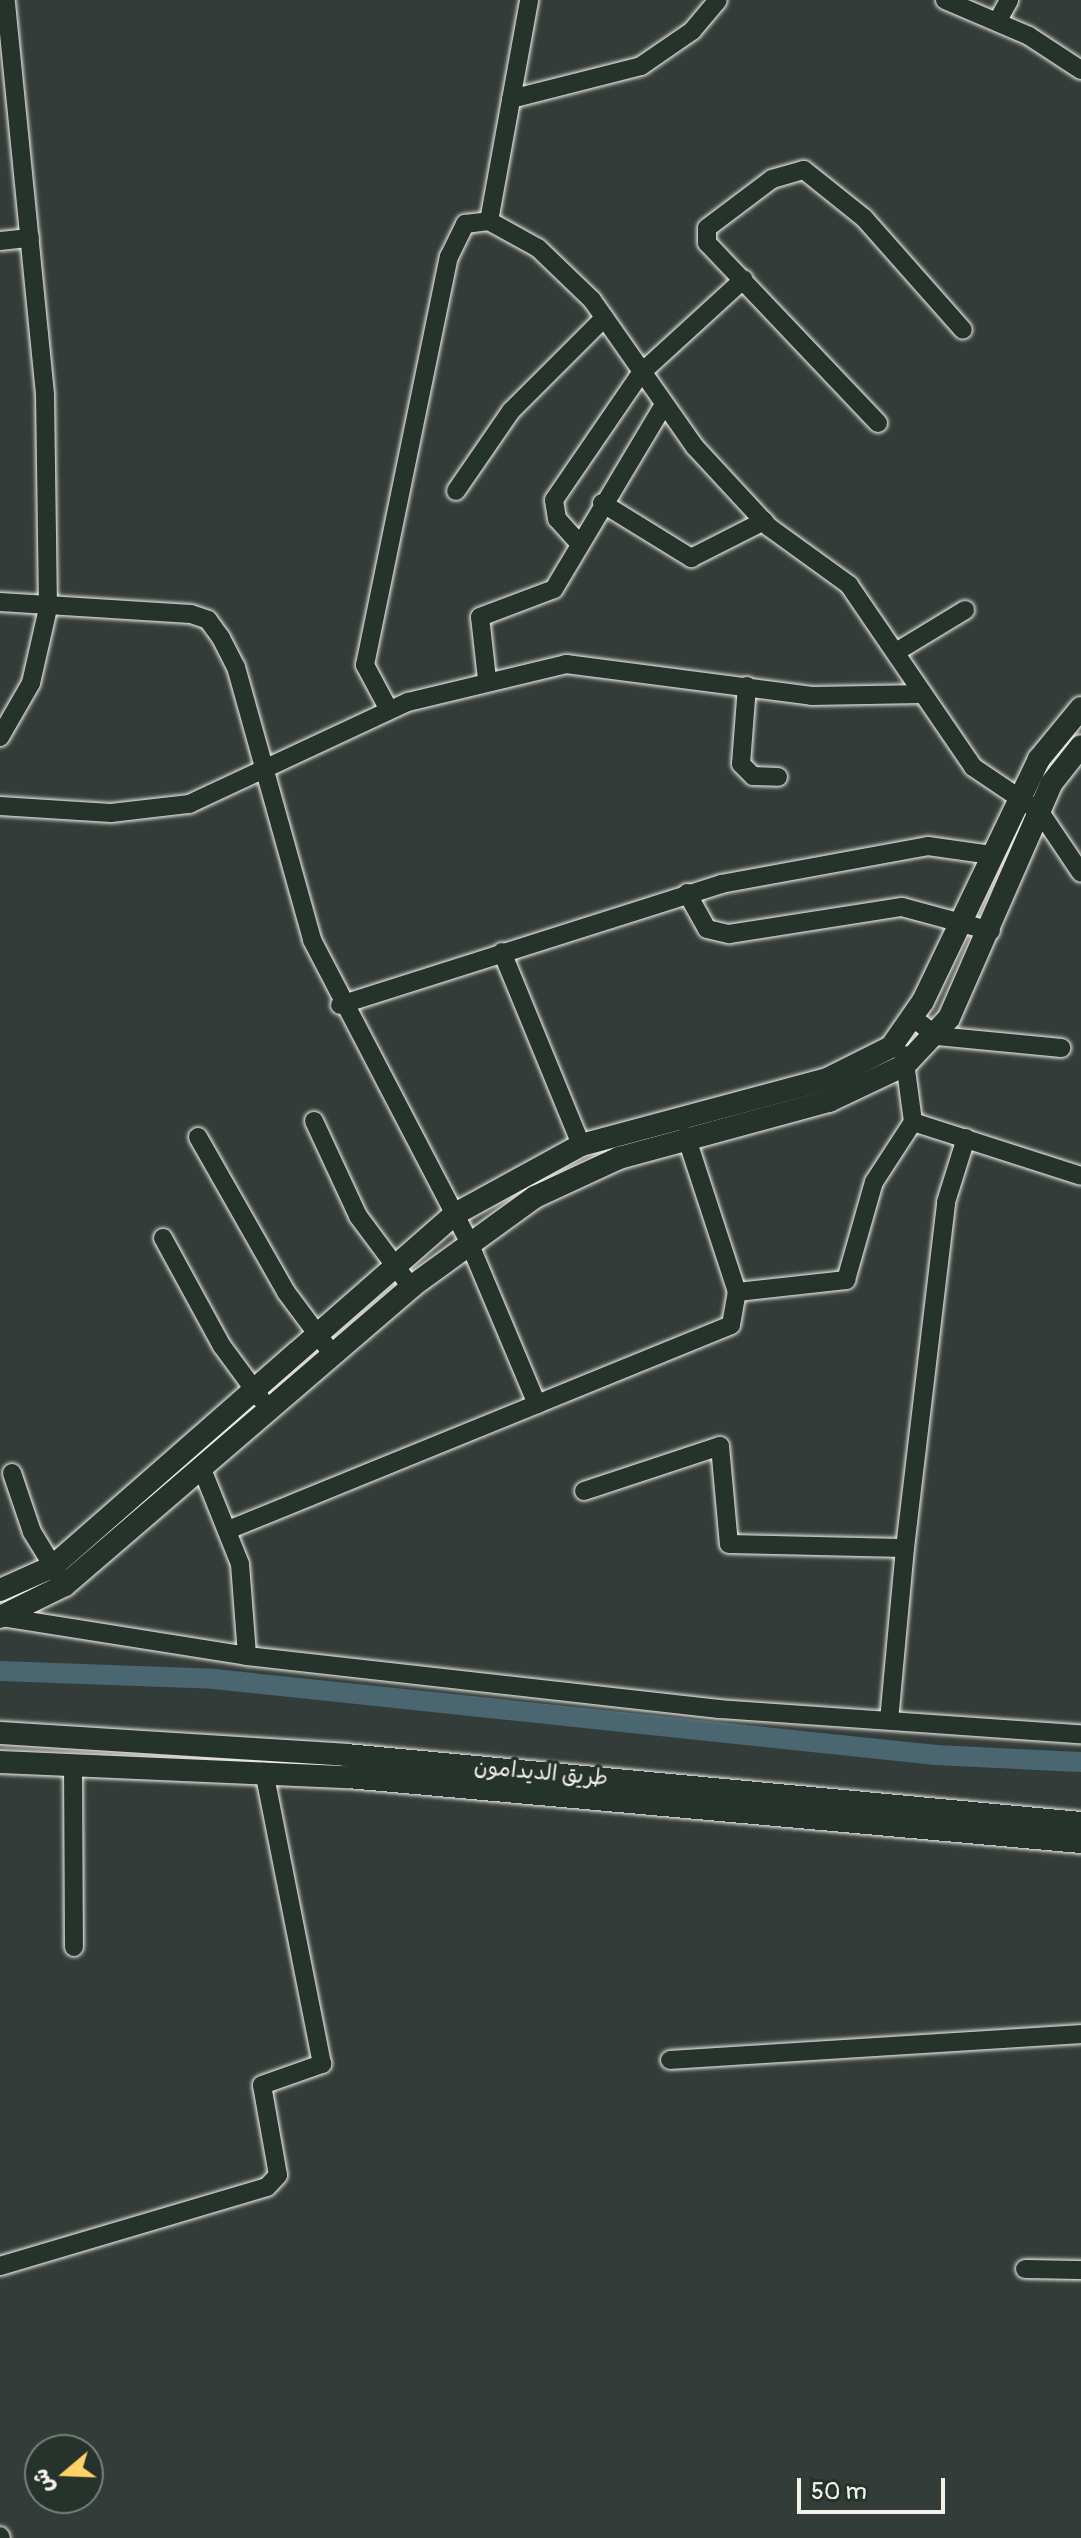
<!DOCTYPE html>
<meta charset="utf-8">
<style>
body{margin:0}
#map{position:relative;width:1081px;height:2538px;overflow:hidden;background:#333c39;font-family:Pangolin,"Playpen Sans Arabic",sans-serif}
div>[style]{position:absolute}
[style*='--x']{left:calc(var(--x)*1px);top:calc(var(--y)*1px);width:calc(var(--w)*1px);rotate:calc(var(--a)*1deg)}
.canal>*{height:20px;margin:-10px;padding:0 10px;transform-origin:10px;border-radius:10px;background:#4a6670}
.roads{filter:drop-shadow(0 0 2px #f4f1e8) drop-shadow(0 0 2px #f4f1e8)}
.minor>*{height:18px;margin:-9px;padding:0 9px;transform-origin:9px;border-radius:9px;background:#26332d}
.tertiary>*{height:22px;margin:-11px;padding:0 11px;transform-origin:11px;border-radius:11px;background:#26332d}
span{translate:-50% -50%;white-space:nowrap;text-align:center;line-height:1.15;-webkit-text-stroke:7px #26332d;paint-order:stroke}
.street-label{font-size:22px;color:#f4f1e8}
.north{position:absolute;left:24px;top:2434px;width:80px;height:80px;box-sizing:border-box;background:#26332d;border:2px solid #787f78;border-radius:50%;rotate:251deg;font-size:22px;font-weight:700;line-height:32px;text-align:center;color:#f4f1e8}
.north::after{content:'';display:block;margin:auto;width:28px;height:36px;background:#ffd166;clip-path:polygon(50% 0,100% 100%,50% 72%,0 100%)}
.scale{position:absolute;left:797px;top:2478px;width:148px;height:36px;box-sizing:border-box;border:4px solid #f4f1e8;border-top:0;padding-left:10px;font-size:24px;line-height:28px;white-space:nowrap;color:#f4f1e8;-webkit-text-stroke:6px #26332d;paint-order:stroke}
</style>
<div id="map">
<div class="canal">
<div style="--x:0;--y:1671;--w:214;--a:2.1"></div>
<div style="--x:214;--y:1679;--w:726;--a:6.01"></div>
<div style="--x:936;--y:1755;--w:145;--a:2.8"></div>
</div>
<div class="roads">
<div class="minor">
<div style="--x:945;--y:0;--w:91;--a:23.2"></div>
<div style="--x:1029;--y:36;--w:62;--a:33.2"></div>
<div style="--x:997;--y:22;--w:25;--a:-61"></div>
<div style="--x:511;--y:99;--w:134;--a:-14.2"></div>
<div style="--x:641;--y:66;--w:62;--a:-34.5"></div>
<div style="--x:692;--y:31;--w:40;--a:-50"></div>
<div style="--x:489;--y:221;--w:225;--a:-79.7"></div>
<div style="--x:0;--y:241;--w:30;--a:-6"></div>
<div style="--x:878;--y:423;--w:248;--a:-133.5"></div>
<div style="--x:707;--y:243;--w:15;--a:-90"></div>
<div style="--x:707;--y:228;--w:81;--a:-37"></div>
<div style="--x:772;--y:179;--w:33;--a:-16"></div>
<div style="--x:804;--y:170;--w:77;--a:38.7"></div>
<div style="--x:864;--y:218;--w:149;--a:48.5"></div>
<div style="--x:456;--y:491;--w:97;--a:-55.5"></div>
<div style="--x:511;--y:411;--w:132;--a:-45"></div>
<div style="--x:602;--y:503;--w:105;--a:31.7"></div>
<div style="--x:691;--y:558;--w:82;--a:-26.9"></div>
<div style="--x:578;--y:542;--w:31;--a:-132"></div>
<div style="--x:557;--y:519;--w:19;--a:-99"></div>
<div style="--x:554;--y:500;--w:154;--a:-55.6"></div>
<div style="--x:641;--y:373;--w:139;--a:-42.4"></div>
<div style="--x:0;--y:602;--w:191;--a:3.6"></div>
<div style="--x:191;--y:614;--w:18;--a:19"></div>
<div style="--x:208;--y:620;--w:22;--a:54"></div>
<div style="--x:221;--y:638;--w:33;--a:63"></div>
<div style="--x:236;--y:667;--w:283;--a:74.4"></div>
<div style="--x:312;--y:940;--w:338;--a:62.5"></div>
<div style="--x:468;--y:1240;--w:178;--a:67.2"></div>
<div style="--x:896;--y:652;--w:81;--a:-31.3"></div>
<div style="--x:487;--y:679;--w:62;--a:-96.4"></div>
<div style="--x:480;--y:617;--w:79;--a:-20.7"></div>
<div style="--x:554;--y:589;--w:213;--a:-59.2"></div>
<div style="--x:747;--y:686;--w:78;--a:94.4"></div>
<div style="--x:741;--y:764;--w:17;--a:45"></div>
<div style="--x:753;--y:776;--w:25;--a:2"></div>
<div style="--x:389;--y:710;--w:51;--a:-118.1"></div>
<div style="--x:365;--y:665;--w:417;--a:-78.4"></div>
<div style="--x:449;--y:257;--w:37;--a:-64"></div>
<div style="--x:465;--y:224;--w:24;--a:-7"></div>
<div style="--x:489;--y:221;--w:56;--a:28.9"></div>
<div style="--x:538;--y:248;--w:75;--a:43.9"></div>
<div style="--x:592;--y:300;--w:179;--a:55"></div>
<div style="--x:695;--y:447;--w:109;--a:47.2"></div>
<div style="--x:769;--y:527;--w:99;--a:35.9"></div>
<div style="--x:849;--y:585;--w:220;--a:55.7"></div>
<div style="--x:973;--y:767;--w:81;--a:33.9"></div>
<div style="--x:1040;--y:812;--w:73;--a:56.1"></div>
<div style="--x:0;--y:737;--w:62;--a:-60.1"></div>
<div style="--x:31;--y:683;--w:77;--a:-77.2"></div>
<div style="--x:48;--y:608;--w:214;--a:-90.8"></div>
<div style="--x:45;--y:394;--w:396;--a:-95.7"></div>
<div style="--x:0;--y:806;--w:111;--a:3.6"></div>
<div style="--x:111;--y:813;--w:79;--a:-6.6"></div>
<div style="--x:189;--y:804;--w:242;--a:-25"></div>
<div style="--x:408;--y:702;--w:163;--a:-13.5"></div>
<div style="--x:566;--y:664;--w:248;--a:7.4"></div>
<div style="--x:812;--y:696;--w:111;--a:-1"></div>
<div style="--x:687;--y:893;--w:41;--a:60.9"></div>
<div style="--x:707;--y:929;--w:23;--a:13"></div>
<div style="--x:729;--y:934;--w:175;--a:-8.9"></div>
<div style="--x:902;--y:907;--w:92;--a:15.1"></div>
<div style="--x:502;--y:952;--w:209;--a:67.7"></div>
<div style="--x:340;--y:1005;--w:400;--a:-17.6"></div>
<div style="--x:721;--y:884;--w:210;--a:-10.4"></div>
<div style="--x:928;--y:846;--w:64;--a:8.1"></div>
<div style="--x:913;--y:1018;--w:30;--a:37"></div>
<div style="--x:937;--y:1036;--w:125;--a:5.5"></div>
<div style="--x:904;--y:1055;--w:68;--a:82.3"></div>
<div style="--x:913;--y:1122;--w:176;--a:17.8"></div>
<div style="--x:314;--y:1121;--w:105;--a:65.1"></div>
<div style="--x:358;--y:1216;--w:89;--a:53.3"></div>
<div style="--x:198;--y:1137;--w:178;--a:60.4"></div>
<div style="--x:286;--y:1292;--w:79;--a:53.3"></div>
<div style="--x:163;--y:1238;--w:123;--a:61.4"></div>
<div style="--x:222;--y:1346;--w:66;--a:53.7"></div>
<div style="--x:737;--y:1292;--w:110;--a:-6.3"></div>
<div style="--x:846;--y:1280;--w:102;--a:-74.1"></div>
<div style="--x:874;--y:1182;--w:72;--a:-57"></div>
<div style="--x:202;--y:1469;--w:102;--a:68.2"></div>
<div style="--x:240;--y:1564;--w:92;--a:85.6"></div>
<div style="--x:12;--y:1473;--w:62;--a:71.3"></div>
<div style="--x:32;--y:1532;--w:52;--a:58.5"></div>
<div style="--x:584;--y:1491;--w:143;--a:-18.3"></div>
<div style="--x:720;--y:1446;--w:98;--a:84.8"></div>
<div style="--x:729;--y:1544;--w:176;--a:1.3"></div>
<div style="--x:905;--y:1548;--w:172;--a:95.3"></div>
<div style="--x:228;--y:1530;--w:543;--a:-22.17"></div>
<div style="--x:731;--y:1325;--w:34;--a:-80"></div>
<div style="--x:737;--y:1292;--w:164;--a:-108.1"></div>
<div style="--x:905;--y:1548;--w:348;--a:-83.2"></div>
<div style="--x:946;--y:1202;--w:67;--a:-72.6"></div>
<div style="--x:2;--y:1617;--w:248;--a:9"></div>
<div style="--x:247;--y:1656;--w:475;--a:6.4"></div>
<div style="--x:719;--y:1709;--w:363;--a:4"></div>
<div style="--x:73;--y:1764;--w:183;--a:89.7"></div>
<div style="--x:670;--y:2060;--w:412;--a:-3.6"></div>
<div style="--x:0;--y:2266;--w:278;--a:-16.5"></div>
<div style="--x:267;--y:2187;--w:16;--a:-47"></div>
<div style="--x:278;--y:2175;--w:91;--a:-100.1"></div>
<div style="--x:262;--y:2085;--w:64;--a:-19.3"></div>
<div style="--x:322;--y:2064;--w:298;--a:-101.2"></div>
<div style="--x:1025;--y:2269;--w:56;--a:1"></div>
<div style="--x:0;--y:2536;--w:2;--a:63"></div>
</div>
<div class="tertiary">
<div style="--x:0;--y:1590;--w:57;--a:-23.9"></div>
<div style="--x:52;--y:1567;--w:536;--a:-41.22"></div>
<div style="--x:455;--y:1214;--w:144;--a:-28.7"></div>
<div style="--x:581;--y:1145;--w:255;--a:-15"></div>
<div style="--x:827;--y:1079;--w:72;--a:-26.6"></div>
<div style="--x:891;--y:1047;--w:56;--a:-55.2"></div>
<div style="--x:923;--y:1001;--w:268;--a:-64.4"></div>
<div style="--x:1039;--y:759;--w:66;--a:-50.5"></div>
<div style="--x:0;--y:1617;--w:72;--a:-26.2"></div>
<div style="--x:65;--y:1585;--w:457;--a:-40.7"></div>
<div style="--x:411;--y:1287;--w:153;--a:-36"></div>
<div style="--x:535;--y:1197;--w:93;--a:-24.9"></div>
<div style="--x:619;--y:1158;--w:218;--a:-15.2"></div>
<div style="--x:829;--y:1101;--w:84;--a:-25.3"></div>
<div style="--x:905;--y:1065;--w:64;--a:-46.9"></div>
<div style="--x:949;--y:1018;--w:255;--a:-66.4"></div>
<div style="--x:1051;--y:784;--w:48;--a:-51.7"></div>
<div style="--x:0;--y:1733;--w:347;--a:3.6"></div>
<div style="--x:346;--y:1755;--w:738;--a:5.29"></div>
<div style="--x:0;--y:1762;--w:348;--a:2.5"></div>
<div style="--x:348;--y:1777;--w:736;--a:5.07"></div>
</div>
</div>
<div class="street-label">
<span style="left:541px;top:1773px;rotate:5deg">طريق الديدامون</span>
</div>
<div class="north">ش</div>
<div class="scale">50 m</div>
</div>
